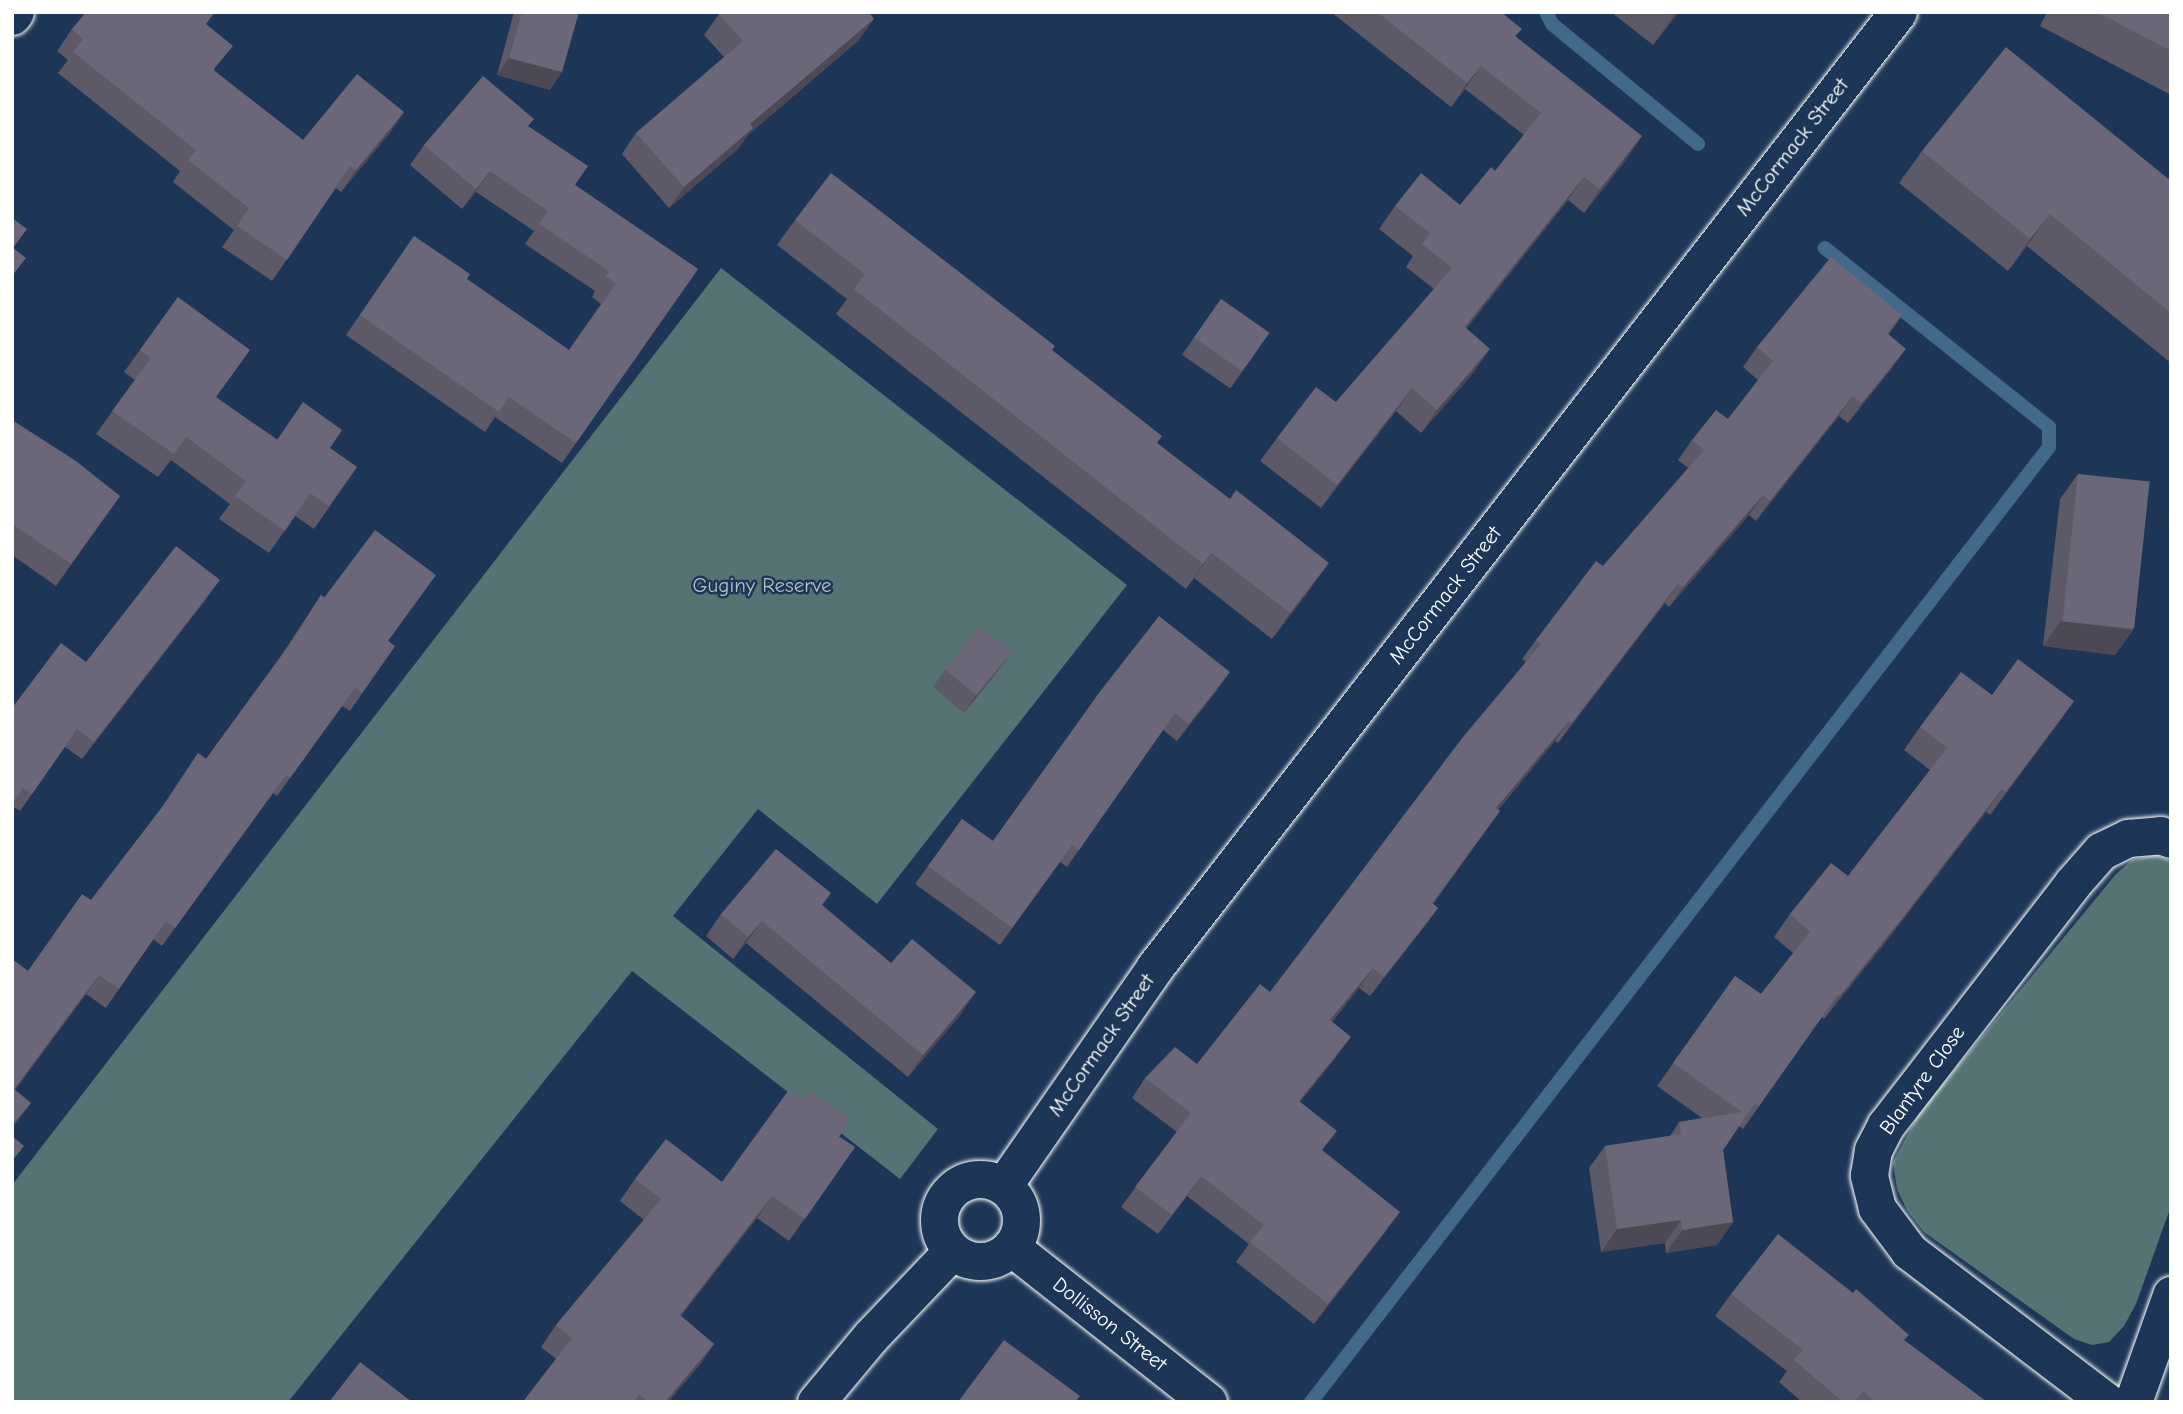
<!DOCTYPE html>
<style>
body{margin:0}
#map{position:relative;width:2183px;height:1414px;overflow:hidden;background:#1d3557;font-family:"Comic Neue",sans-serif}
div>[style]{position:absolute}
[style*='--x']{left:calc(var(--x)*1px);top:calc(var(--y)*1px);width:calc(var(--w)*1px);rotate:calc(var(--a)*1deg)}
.green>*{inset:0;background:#547372}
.stream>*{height:14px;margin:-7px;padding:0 7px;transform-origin:7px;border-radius:7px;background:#42688a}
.roads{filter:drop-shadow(0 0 2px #fff) drop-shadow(0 0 2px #fff)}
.minor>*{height:37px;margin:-18.5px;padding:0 18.5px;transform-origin:18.5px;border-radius:18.5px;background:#1d3557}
.minor>.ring{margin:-18.5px;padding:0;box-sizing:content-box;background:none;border:37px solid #1d3557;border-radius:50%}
.wall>*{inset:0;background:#5d5967;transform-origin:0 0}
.shaded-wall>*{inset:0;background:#4c4854}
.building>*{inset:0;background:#6c6778;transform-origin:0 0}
span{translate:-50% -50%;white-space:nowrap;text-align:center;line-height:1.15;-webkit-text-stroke:5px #1d3557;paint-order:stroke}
.street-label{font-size:21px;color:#fff}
.park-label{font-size:21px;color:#b2c0c0}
.frame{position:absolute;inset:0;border:14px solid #fff;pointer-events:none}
</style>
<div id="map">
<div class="green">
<div style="clip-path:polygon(721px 268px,1127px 585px,877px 904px,758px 809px,673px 916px,938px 1129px,900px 1179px,632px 971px,288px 1402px,12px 1402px,12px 1185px)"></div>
<div style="clip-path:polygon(2155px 855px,2171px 861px,2171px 1206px,2136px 1304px,2124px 1326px,2109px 1342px,2092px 1345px,2074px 1339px,1924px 1232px,1907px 1210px,1897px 1189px,1893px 1162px,1920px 1112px,2116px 874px,2132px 860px)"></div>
</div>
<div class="stream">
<div style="--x:1546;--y:12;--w:13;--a:63"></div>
<div style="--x:1552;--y:24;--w:189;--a:39.4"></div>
<div style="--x:1311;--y:1402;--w:1207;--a:-52.3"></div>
<div style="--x:2049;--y:447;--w:20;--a:-90"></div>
<div style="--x:2049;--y:427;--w:287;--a:-141.4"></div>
</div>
<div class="roads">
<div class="minor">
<div style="--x:12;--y:16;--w:5;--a:-53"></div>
<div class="ring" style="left:939px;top:1179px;width:45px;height:45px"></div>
<div style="--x:1003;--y:1186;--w:267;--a:-55.2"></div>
<div style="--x:1155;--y:967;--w:1210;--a:-52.12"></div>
<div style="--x:1011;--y:1247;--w:251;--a:38.2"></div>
<div style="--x:816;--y:1402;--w:86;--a:-50.2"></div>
<div style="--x:871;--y:1336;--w:117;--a:-46.4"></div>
<div style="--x:2107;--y:1402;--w:249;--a:-142.7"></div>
<div style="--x:1909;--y:1251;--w:54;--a:-126.7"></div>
<div style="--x:1877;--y:1208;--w:34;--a:-104"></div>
<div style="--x:1869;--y:1175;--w:25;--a:-81"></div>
<div style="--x:1873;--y:1150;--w:28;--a:-63"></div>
<div style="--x:1886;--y:1125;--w:304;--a:-52.3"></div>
<div style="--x:2072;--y:884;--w:44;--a:-48.7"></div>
<div style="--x:2101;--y:851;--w:30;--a:-26"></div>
<div style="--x:2128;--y:838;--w:32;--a:-5"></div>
<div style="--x:2160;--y:835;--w:12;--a:20"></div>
<div style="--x:2133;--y:1402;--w:114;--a:-70.4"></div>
</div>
</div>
<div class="wall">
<div style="clip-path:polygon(514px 12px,579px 12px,550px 90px,497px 75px)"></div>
<div style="clip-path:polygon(1331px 12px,1501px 12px,1516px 37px,1626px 160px,1584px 213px,1568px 200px,1466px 329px,1474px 372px,1421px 433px,1396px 411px,1321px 508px,1260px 461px,1277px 438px,1336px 402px,1434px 289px,1406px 267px,1413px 256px,1379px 229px,1395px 206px,1460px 205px,1495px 171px,1524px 135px,1465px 89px,1451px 107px)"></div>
<div style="clip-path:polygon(1611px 12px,1679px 12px,1653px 45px)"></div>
<div style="clip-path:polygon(2047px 12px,2171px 12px,2171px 95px,2040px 26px)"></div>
<div style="clip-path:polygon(109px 14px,207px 25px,215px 71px,303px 140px,404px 112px,389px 134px,341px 192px,336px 188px,272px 281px,222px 247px,234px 230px,173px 182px,180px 171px,58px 73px,68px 60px,57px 51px,72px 29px)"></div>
<div style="clip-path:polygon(719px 14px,859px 40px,748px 135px,738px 149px,669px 208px,622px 154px,636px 133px,724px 57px,704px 35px)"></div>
<div style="clip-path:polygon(529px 127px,575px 185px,698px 269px,562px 463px,495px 417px,485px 432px,346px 335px,414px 236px,467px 279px,569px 350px,601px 304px,592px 297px,595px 291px,525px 244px,534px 231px,476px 192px,462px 209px,410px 165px,424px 145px)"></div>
<div style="clip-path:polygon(1922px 151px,2171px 181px,2171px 363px,2027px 246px,2008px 271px,1899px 183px)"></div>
<div style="clip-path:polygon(795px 220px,1052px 350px,1157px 443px,1311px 588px,1272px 639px,1194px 578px,1186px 589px,836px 314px,847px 299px,777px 245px)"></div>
<div style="clip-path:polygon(178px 297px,216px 398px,277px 439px,330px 448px,357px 467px,314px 529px,295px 516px,269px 553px,219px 519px,230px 504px,171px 460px,158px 477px,96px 434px,135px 380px,124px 372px)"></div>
<div style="left:1221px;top:299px;width:59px;height:68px;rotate:35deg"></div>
<div style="clip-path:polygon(1902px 315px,1889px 334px,1892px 368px,1848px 423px,1839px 416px,1756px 521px,1749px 515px,1669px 607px,1665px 603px,1558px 743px,1555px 741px,1498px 810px,1500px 811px,1433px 904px,1438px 908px,1424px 927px,1370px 996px,1359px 988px,1332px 1022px,1337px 1056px,1300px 1102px,1323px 1151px,1386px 1231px,1314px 1324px,1236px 1262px,1249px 1244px,1187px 1196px,1158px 1234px,1121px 1207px,1177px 1132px,1132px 1098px,1145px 1078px,1197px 1064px,1270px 992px,1526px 662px,1522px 659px,1536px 640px,1603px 566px,1688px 468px,1678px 460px,1692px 440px,1728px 419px,1758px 380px,1743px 367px,1757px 347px)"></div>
<div style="clip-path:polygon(12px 420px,120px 496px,56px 586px,12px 555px)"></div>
<div style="clip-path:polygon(2078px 474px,2133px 630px,2115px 655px,2043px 646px,2060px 499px)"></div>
<div style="clip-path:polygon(321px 595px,395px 646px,350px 711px,342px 706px,277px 796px,273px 793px,162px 946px,153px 939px,106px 1008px,86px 994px,15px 1090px,31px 1103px,12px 1128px,12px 959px,28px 971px,91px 900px,160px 810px,198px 753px,206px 759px,281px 656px)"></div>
<div style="clip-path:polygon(207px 598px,82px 759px,65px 747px,20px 811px,12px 806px,12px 708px,86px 662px)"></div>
<div style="clip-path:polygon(999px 669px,964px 713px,933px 687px,945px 670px)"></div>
<div style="clip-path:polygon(1102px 689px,1218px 689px,1177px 741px,1163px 730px,1067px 867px,1060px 862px,1000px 945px,915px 884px,962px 819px,993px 841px)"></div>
<div style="clip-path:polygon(1992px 695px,2074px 701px,1990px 815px,1986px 812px,1885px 943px,1824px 1019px,1822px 1017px,1743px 1129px,1739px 1126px,1723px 1150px,1733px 1222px,1717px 1245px,1666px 1253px,1665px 1243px,1601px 1252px,1589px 1168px,1605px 1146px,1670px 1136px,1679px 1122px,1702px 1118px,1657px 1086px,1735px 976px,1761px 994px,1793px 953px,1774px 937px,1790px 914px,1848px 876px,1930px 770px,1904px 750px,1920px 727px)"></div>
<div style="clip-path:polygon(822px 906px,891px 963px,961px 1014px,908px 1077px,746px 943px,733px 959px,706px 936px,721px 914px)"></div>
<div style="clip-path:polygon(840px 1137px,855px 1147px,789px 1241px,757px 1218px,681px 1316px,714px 1344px,699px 1366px,668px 1402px,523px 1402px,556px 1359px,541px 1347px,556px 1325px,644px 1220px,620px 1201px,635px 1179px,722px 1182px)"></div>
<div style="clip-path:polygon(1731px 1294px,1905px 1341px,1987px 1402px,1802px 1402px,1779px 1382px,1787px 1371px,1715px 1316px)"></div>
</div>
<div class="shaded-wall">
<div style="clip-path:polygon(1676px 12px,1679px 12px,1653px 45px)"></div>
<div style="clip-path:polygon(874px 19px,859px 40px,748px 135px,738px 149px,669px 208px,684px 187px,750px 124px)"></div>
<div style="clip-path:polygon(509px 58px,562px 72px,550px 90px,497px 75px)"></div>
<div style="clip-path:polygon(1481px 66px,1465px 89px,1451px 107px,1467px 83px)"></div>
<div style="clip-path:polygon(404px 112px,389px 134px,341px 192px,356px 170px)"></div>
<div style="clip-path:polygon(1642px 136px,1626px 160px,1584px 213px,1600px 189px)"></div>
<div style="clip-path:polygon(490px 171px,476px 192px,462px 209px,476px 189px)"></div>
<div style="clip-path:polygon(1584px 177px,1568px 200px,1449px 351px,1465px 327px)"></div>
<div style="clip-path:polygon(2050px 214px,2027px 246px,2008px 271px,2030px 239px)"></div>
<div style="clip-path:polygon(1490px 349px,1474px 372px,1421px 433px,1437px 410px)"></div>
<div style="clip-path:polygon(1906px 349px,1892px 368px,1848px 423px,1862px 403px)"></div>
<div style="clip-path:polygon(1412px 388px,1396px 411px,1321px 508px,1337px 485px)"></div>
<div style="clip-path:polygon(1853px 396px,1839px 416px,1756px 521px,1770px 501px)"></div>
<div style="clip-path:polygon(1763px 495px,1749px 515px,1669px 607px,1683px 587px)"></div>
<div style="clip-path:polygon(1212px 553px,1194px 578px,1186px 589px,1203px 564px)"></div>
<div style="clip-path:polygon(1329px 563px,1311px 588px,1272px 639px,1290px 613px)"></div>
<div style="clip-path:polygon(220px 580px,207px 598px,82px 759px,94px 742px)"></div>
<div style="clip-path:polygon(1678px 584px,1665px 603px,1558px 743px,1572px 723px)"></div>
<div style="clip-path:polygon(2061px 621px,2133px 630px,2115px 655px,2043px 646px)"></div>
<div style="clip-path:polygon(1012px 652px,999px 669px,964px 713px,976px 695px)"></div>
<div style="clip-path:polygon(1230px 672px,1218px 689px,1177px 741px,1189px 724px)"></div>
<div style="clip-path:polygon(2074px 701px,2058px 724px,1990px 815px,2006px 792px)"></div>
<div style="clip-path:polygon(1569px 721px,1555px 741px,1482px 828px,1496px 808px)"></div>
<div style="clip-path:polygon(2002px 789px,1986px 812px,1885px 943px,1824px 1019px,1840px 996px)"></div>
<div style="clip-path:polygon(1438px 908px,1424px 927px,1370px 996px,1384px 977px)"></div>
<div style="clip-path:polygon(762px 921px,746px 943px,733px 959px,748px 937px)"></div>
<div style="clip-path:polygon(1373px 968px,1359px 988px,1316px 1040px,1330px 1020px)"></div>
<div style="clip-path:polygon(99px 975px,86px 994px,12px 1093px,12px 1092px)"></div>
<div style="clip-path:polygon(976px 992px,961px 1014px,908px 1077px,923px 1055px)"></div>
<div style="clip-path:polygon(1351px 1037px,1337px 1056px,1285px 1121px,1299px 1101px)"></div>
<div style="clip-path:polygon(31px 1103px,18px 1121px,12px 1128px,12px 1125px)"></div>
<div style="clip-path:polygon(1201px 1176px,1187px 1196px,1158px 1234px,1172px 1215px)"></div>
<div style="clip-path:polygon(772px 1196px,757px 1218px,664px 1337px,680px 1315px)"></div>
<div style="clip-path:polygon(1400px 1212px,1386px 1231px,1314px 1324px,1328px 1304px)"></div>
<div style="clip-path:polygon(1681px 1220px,1665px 1243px,1601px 1252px,1617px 1229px)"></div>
<div style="clip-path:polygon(1733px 1222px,1717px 1245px,1666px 1253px,1682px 1230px)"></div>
<div style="clip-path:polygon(714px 1344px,699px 1366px,668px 1402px,665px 1402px)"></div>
</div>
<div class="building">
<div style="clip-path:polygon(86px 12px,106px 12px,109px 14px,110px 12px,215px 12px,206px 24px,233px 46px,213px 70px,303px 140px,357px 74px,404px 112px,356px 170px,350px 166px,287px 260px,237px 226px,249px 208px,188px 160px,196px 150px,73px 52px,83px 39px,72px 29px)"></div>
<div style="clip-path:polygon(522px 12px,579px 12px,562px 72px,509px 58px)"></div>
<div style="clip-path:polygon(721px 12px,869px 12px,874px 19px,750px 124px,753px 128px,684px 187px,636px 133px,743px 41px,719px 14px)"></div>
<div style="clip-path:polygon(1377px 12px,1501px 12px,1522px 29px,1515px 36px,1642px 136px,1600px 189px,1584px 177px,1465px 327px,1490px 349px,1437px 410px,1412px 388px,1337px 485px,1277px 438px,1316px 387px,1336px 402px,1452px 268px,1422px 244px,1430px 233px,1395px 206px,1421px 173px,1460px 205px,1491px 167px,1495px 171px,1541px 113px,1481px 66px,1467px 83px)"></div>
<div style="clip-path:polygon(2097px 12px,2171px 12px,2171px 51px)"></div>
<div style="clip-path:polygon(2006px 47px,2171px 181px,2171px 313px,2050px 214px,2030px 239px,1922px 151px)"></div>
<div style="clip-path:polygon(483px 76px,534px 119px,528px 126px,588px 166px,575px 185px,698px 269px,576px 443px,509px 397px,499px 412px,360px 315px,414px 236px,470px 274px,467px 279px,569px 350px,616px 284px,606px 276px,609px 271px,539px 224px,548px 211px,490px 171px,476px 189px,424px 145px)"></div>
<div style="clip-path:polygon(831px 173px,1055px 346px,1052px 350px,1162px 436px,1157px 443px,1230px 499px,1236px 490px,1329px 563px,1290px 613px,1212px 553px,1203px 564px,854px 289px,865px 274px,795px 220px)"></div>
<div style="clip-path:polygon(12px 218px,27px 229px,13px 248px,26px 258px,12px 276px)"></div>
<div style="clip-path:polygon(1831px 257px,1902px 315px,1887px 333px,1906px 349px,1862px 403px,1853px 396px,1770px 501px,1763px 495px,1683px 587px,1678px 584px,1572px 723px,1569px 721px,1496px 808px,1500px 811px,1432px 903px,1438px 908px,1384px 977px,1373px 968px,1330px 1020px,1351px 1037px,1299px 1101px,1337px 1131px,1322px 1150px,1400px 1212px,1328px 1304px,1250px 1242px,1264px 1225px,1201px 1176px,1172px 1215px,1135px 1187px,1191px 1113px,1145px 1078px,1175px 1047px,1197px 1064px,1260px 984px,1270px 992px,1463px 737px,1541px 644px,1536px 640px,1596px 561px,1603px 566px,1704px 450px,1692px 440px,1716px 410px,1728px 419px,1773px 361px,1757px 347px)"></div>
<div style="clip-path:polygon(178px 297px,250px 350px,216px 397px,277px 440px,303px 402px,342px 430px,330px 448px,357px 467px,329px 506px,310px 493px,285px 531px,235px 496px,246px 481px,186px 437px,174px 454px,112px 411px,151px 358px,140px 350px)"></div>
<div style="left:1221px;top:299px;width:59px;height:47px;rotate:35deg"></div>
<div style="clip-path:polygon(12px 420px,76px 461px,120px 496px,71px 564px,12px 524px)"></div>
<div style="left:2078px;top:474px;width:72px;height:148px;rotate:6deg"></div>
<div style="clip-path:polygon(375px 530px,436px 575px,388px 641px,395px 646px,362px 693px,355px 688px,290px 778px,286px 775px,175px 928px,166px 921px,119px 989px,99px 975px,14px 1089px,31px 1103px,12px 1125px,12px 959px,28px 971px,82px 894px,91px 900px,166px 802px,198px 753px,206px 759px,290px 644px,321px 595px,324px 598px)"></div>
<div style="clip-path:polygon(176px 546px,220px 580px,94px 742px,77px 729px,32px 794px,23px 788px,12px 803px,12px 708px,61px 643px,86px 662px)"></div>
<div style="clip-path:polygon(1159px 616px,1230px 672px,1189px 724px,1175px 713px,1079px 850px,1072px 845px,1012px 928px,928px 866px,962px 819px,993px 841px,1102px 689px)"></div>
<div style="left:980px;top:626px;width:41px;height:56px;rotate:39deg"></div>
<div style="clip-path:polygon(2018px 659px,2074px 701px,2006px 792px,2002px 789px,1901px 920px,1840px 996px,1838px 994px,1759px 1106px,1755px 1103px,1723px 1150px,1733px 1222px,1682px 1230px,1681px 1220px,1617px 1229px,1605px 1146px,1681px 1134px,1679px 1122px,1742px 1112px,1673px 1063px,1735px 976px,1761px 994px,1810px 932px,1790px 914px,1831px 863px,1848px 876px,1947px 748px,1920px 727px,1961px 672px,1992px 695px)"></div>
<div style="clip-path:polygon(776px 849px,831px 893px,822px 905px,891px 963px,912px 939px,976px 992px,923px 1055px,762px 921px,748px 937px,721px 914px)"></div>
<div style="clip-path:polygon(788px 1091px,803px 1100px,810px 1091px,851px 1120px,839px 1137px,855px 1147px,805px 1219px,772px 1196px,680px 1315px,714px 1344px,665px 1402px,649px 1402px,639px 1394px,634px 1402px,528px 1402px,525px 1399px,572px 1338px,556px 1325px,661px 1199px,635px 1179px,666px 1139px,722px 1182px)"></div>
<div style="clip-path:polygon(12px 1136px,24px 1146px,12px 1161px)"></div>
<div style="clip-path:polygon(1778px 1234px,1853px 1293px,1856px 1289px,1909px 1335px,1904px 1340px,1987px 1402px,1875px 1402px,1863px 1391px,1854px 1402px,1843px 1402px,1794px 1360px,1803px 1350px,1731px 1294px)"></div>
<div style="clip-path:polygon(1004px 1340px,1080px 1396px,1075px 1402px,958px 1402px)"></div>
<div style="clip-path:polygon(360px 1362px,412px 1402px,329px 1402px)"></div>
</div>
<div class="street-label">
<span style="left:1792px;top:147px;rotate:-52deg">McCormack Street</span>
<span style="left:1445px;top:595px;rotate:-52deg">McCormack Street</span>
<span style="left:1101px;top:1045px;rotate:-55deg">McCormack Street</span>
<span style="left:1922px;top:1080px;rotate:-54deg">Blantyre Close</span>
<span style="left:1110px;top:1324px;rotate:38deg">Dollisson Street</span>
</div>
<div class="park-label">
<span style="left:762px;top:585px">Guginy Reserve</span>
</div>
<div class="frame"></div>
</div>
